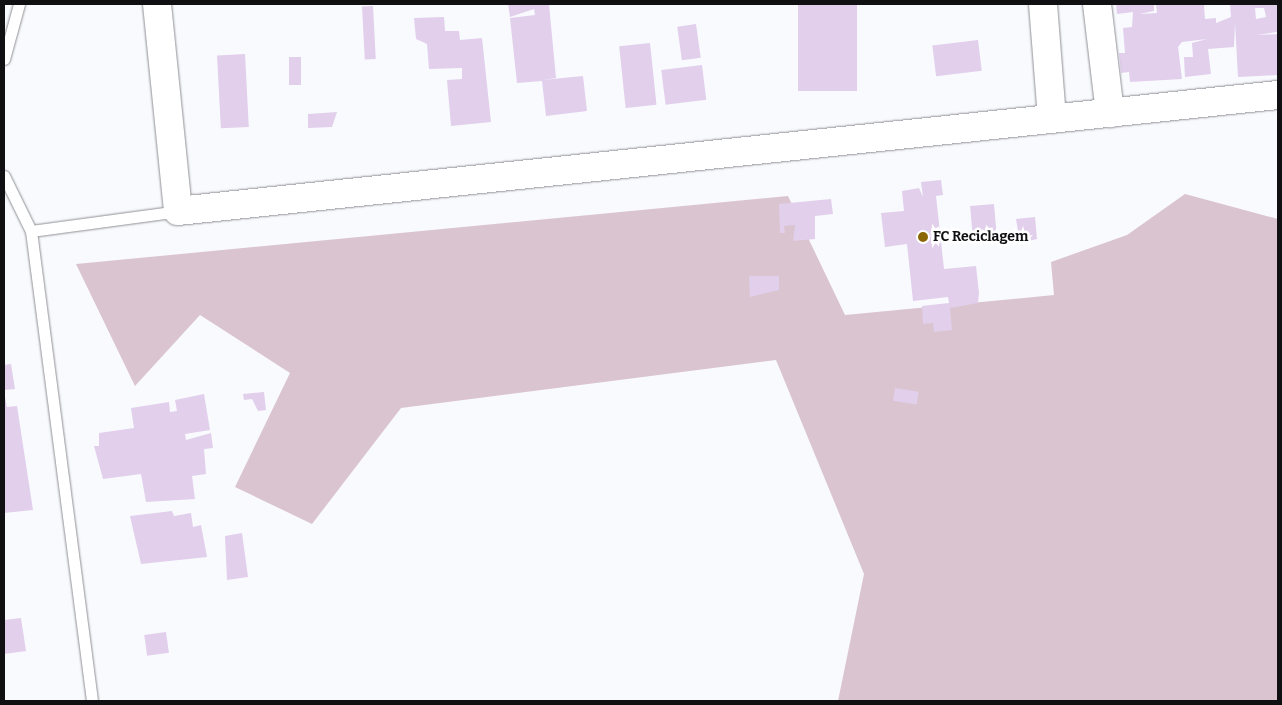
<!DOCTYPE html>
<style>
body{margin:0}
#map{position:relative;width:1282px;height:705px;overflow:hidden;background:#f9fafe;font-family:Bitter,serif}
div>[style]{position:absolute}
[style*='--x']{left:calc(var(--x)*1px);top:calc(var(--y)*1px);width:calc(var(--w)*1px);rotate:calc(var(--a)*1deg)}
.green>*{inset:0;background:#dac4cf}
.building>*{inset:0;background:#e1cfec;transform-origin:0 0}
.roads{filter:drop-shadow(0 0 1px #8f9095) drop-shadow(0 0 1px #8f9095)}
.lane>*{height:11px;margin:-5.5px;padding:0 5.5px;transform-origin:5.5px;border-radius:5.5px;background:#fff}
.secondary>*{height:28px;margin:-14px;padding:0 14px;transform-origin:14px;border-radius:14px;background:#fff}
.dots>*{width:14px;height:14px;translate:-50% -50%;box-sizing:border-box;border:2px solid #fff;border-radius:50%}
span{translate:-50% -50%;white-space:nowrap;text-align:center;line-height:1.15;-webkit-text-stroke:5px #fff;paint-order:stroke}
.poi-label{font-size:14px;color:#101012;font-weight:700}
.left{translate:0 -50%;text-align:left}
.frame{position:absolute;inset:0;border:5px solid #101012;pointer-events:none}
</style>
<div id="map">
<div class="green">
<div style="clip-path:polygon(1185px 194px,1278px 219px,1278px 701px,838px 701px,864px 574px,776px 360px,401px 408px,312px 524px,235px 487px,290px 373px,200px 315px,135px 386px,76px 264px,788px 196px,845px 315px,1054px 295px,1051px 262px,1127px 235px)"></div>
</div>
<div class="building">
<div style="clip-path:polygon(508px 4px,549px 4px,556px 78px,542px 80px,583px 76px,587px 111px,546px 116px,542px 81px,517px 83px,510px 18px,535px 15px,534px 9px,510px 17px)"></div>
<div style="left:798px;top:4px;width:59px;height:87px"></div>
<div style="clip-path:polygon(evenodd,1116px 4px,1154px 4px,1154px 11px,1139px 14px,1157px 13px,1156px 4px,1208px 4px,1204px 5px,1205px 19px,1216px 18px,1216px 23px,1231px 17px,1230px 4px,1278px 4px,1277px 32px,1257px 35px,1278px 34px,1278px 75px,1238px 77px,1235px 23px,1234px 47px,1208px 49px,1211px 74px,1185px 77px,1184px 57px,1193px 57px,1192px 43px,1207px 39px,1182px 42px,1178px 47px,1182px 79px,1130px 82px,1129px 72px,1121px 73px,1119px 53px,1125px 53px,1123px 28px,1132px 27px,1133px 12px,1117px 14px,1116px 4px,1255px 8px,1264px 8px,1266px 17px,1256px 19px,1255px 8px)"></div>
<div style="left:373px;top:6px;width:53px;height:11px;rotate:87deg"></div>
<div style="clip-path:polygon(444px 17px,445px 31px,459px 31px,460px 40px,482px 38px,491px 122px,451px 126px,447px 80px,462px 79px,462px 68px,429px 69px,427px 44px,416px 39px,414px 18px)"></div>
<div style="left:696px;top:24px;width:34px;height:19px;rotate:82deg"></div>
<div style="left:978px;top:40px;width:31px;height:46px;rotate:83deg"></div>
<div style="left:650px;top:43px;width:62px;height:31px;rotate:84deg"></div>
<div style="left:245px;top:54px;width:73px;height:28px;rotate:87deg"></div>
<div style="left:289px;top:57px;width:12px;height:28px"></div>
<div style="left:702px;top:65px;width:35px;height:41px;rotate:83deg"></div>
<div style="clip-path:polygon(337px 112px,332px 127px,308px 128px,308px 114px)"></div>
<div style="clip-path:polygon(941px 180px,943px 195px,936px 196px,944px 269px,976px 266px,979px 293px,978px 303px,950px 308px,952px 330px,934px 332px,933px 323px,923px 324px,922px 306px,949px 303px,948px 297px,913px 301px,907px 244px,885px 247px,881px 213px,904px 211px,902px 191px,919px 188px,923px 197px,921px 182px)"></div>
<div style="clip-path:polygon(831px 199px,833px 214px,815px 216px,815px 239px,793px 241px,795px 225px,784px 226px,785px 233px,780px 233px,779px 204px)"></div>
<div style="left:994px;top:204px;width:35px;height:24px;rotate:85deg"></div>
<div style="clip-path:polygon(1035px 217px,1037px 239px,1020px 243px,1016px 219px)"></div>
<div style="clip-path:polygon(749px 276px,779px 276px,779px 290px,750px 297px)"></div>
<div style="clip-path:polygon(11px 364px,15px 389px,4px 390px,4px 365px)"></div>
<div style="left:895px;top:388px;width:24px;height:13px;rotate:9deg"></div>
<div style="clip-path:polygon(4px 392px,7px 407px,17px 406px,33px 510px,4px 513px)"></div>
<div style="clip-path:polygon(264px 392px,266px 410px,258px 411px,252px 399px,244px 400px,243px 394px)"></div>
<div style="clip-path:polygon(204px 394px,210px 430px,185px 434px,186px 440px,211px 433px,213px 448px,204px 449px,206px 474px,192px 476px,195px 499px,146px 502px,141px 474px,103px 479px,94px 446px,99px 446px,99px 433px,134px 428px,131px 408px,169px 402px,170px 412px,177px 411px,175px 400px)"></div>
<div style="clip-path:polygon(172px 511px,174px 516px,191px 513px,193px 527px,201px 525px,207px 557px,141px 564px,130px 516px)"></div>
<div style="clip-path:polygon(242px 533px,248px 577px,227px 580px,225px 536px)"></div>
<div style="clip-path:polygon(21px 618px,26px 651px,4px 654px,4px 620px)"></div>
<div style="left:166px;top:632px;width:21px;height:22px;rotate:82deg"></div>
</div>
<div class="roads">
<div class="lane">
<div style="--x:4;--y:59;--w:57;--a:-74.7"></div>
<div style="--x:4;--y:176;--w:61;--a:63.9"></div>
<div style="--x:31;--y:231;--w:474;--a:82.6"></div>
<div style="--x:31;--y:231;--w:148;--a:-7.7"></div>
</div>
<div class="secondary">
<div style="--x:157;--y:4;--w:208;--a:84.2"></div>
<div style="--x:178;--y:211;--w:1106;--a:-6.02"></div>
<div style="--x:1043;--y:4;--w:115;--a:85.5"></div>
<div style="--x:1097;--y:4;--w:110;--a:83.2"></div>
</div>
</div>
<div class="dots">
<div style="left:923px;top:237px;background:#8a6605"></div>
</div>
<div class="poi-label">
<span class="left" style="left:933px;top:237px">FC Reciclagem</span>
</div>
<div class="frame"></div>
</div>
